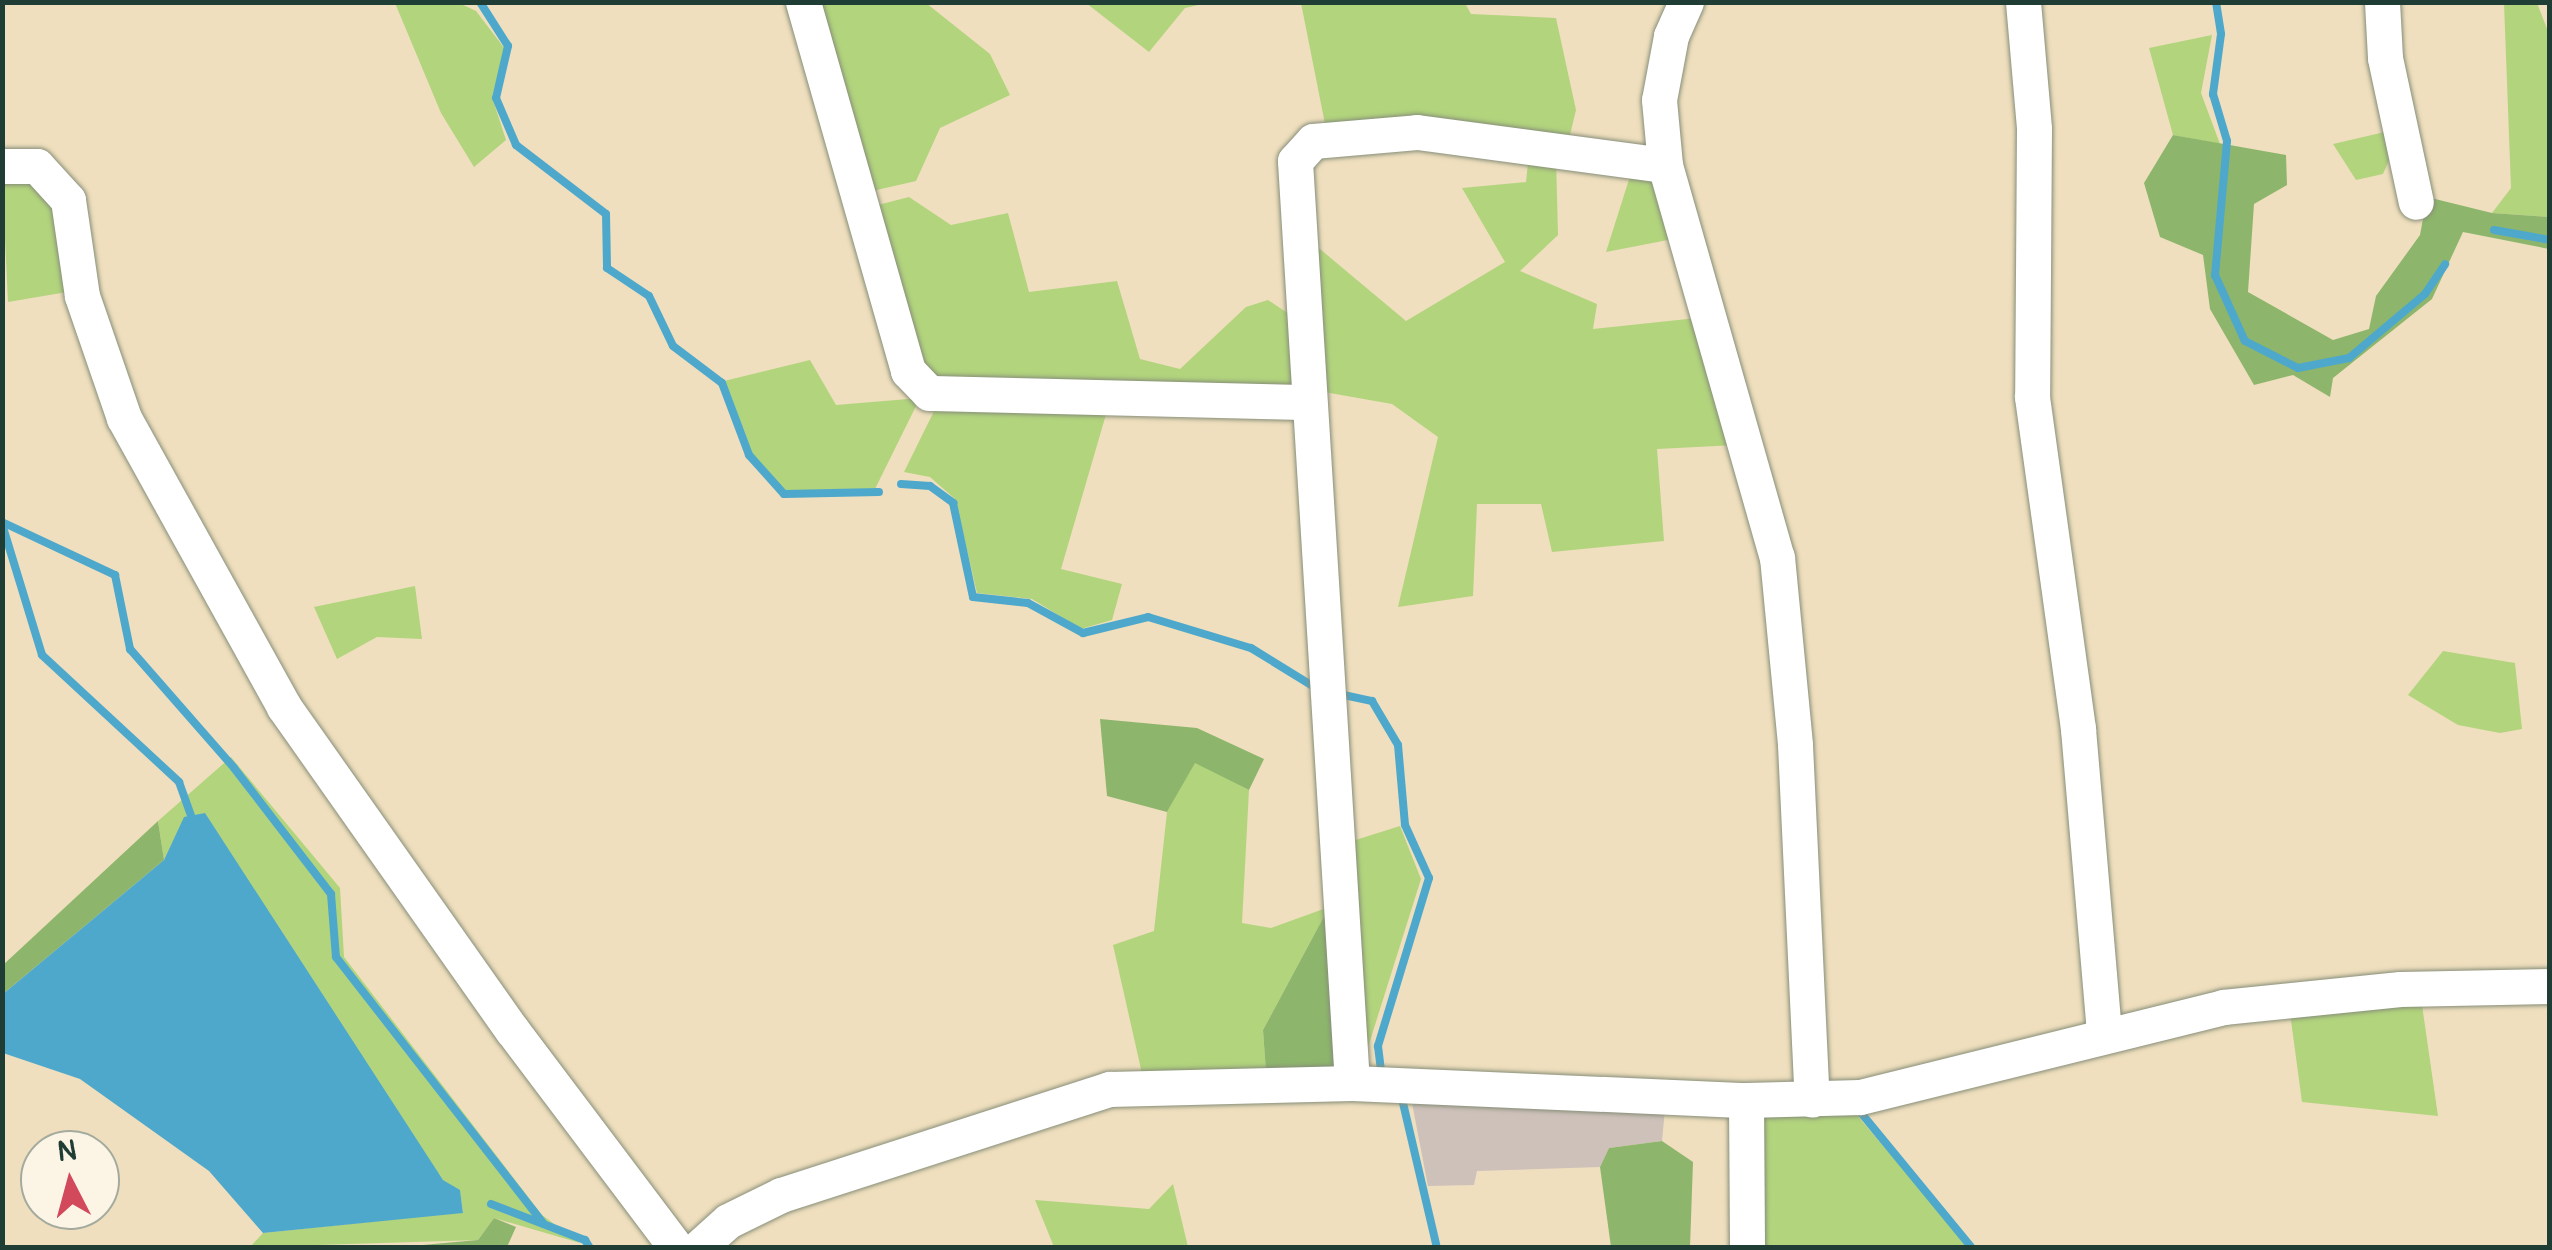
<!DOCTYPE html>
<style>
body{margin:0}
#map{position:relative;width:2552px;height:1250px;overflow:hidden;background:#efdfbe;font-family:Pangolin,sans-serif}
div>[style]{position:absolute}
[style*='--x']{left:calc(var(--x)*1px);top:calc(var(--y)*1px);width:calc(var(--w)*1px);rotate:calc(var(--a)*1deg)}
.industrial>*{inset:0;background:#cec1ba}
.green>*{inset:0;background:#b2d47d}
.forest>*{inset:0;background:#8db66c}
.water>*{inset:0;background:#4ea8cc}
.stream>*{height:8px;margin:-4px;padding:0 4px;transform-origin:4px;border-radius:4px;background:#4ea8cc}
.roads{filter:drop-shadow(0 0 2px #878e79) drop-shadow(0 0 2px #878e79)}
.minor>*{height:35px;margin:-17.5px;padding:0 17.5px;transform-origin:17.5px;border-radius:17.5px;background:#fff}
span{translate:-50% -50%;white-space:nowrap;text-align:center;line-height:1.15;-webkit-text-stroke:8px #fcf5e5;paint-order:stroke}
.frame{position:absolute;inset:0;border:5px solid #1f3d34;pointer-events:none}
.north{position:absolute;left:20px;top:1130px;width:100px;height:100px;box-sizing:border-box;background:#fcf5e5;border:2px solid #a4ab9e;border-radius:50%;rotate:354deg;font-size:28px;font-weight:700;line-height:40px;text-align:center;color:#1f3d34}
.north::after{content:'';display:block;margin:auto;width:35px;height:45px;background:#d1495b;clip-path:polygon(50% 0,100% 100%,50% 72%,0 100%)}
</style>
<div id="map">
<div class="industrial">
<div style="clip-path:polygon(1411px 1098px,1665px 1109px,1662px 1141px,1609px 1148px,1600px 1167px,1477px 1171px,1474px 1185px,1428px 1186px)"></div>
</div>
<div class="green">
<div style="clip-path:polygon(395px 3px,459px 3px,476px 11px,505px 49px,492px 97px,506px 140px,474px 167px,441px 113px)"></div>
<div style="clip-path:polygon(812px 3px,926px 3px,990px 54px,1010px 95px,940px 128px,916px 181px,868px 192px)"></div>
<div style="clip-path:polygon(1086px 3px,1207px 3px,1185px 8px,1149px 52px)"></div>
<div style="clip-path:polygon(1301px 3px,1465px 3px,1471px 14px,1556px 18px,1576px 110px,1569px 139px,1326px 129px)"></div>
<div style="clip-path:polygon(2504px 3px,2537px 3px,2549px 34px,2549px 217px,2492px 213px,2511px 188px)"></div>
<div style="clip-path:polygon(2212px 35px,2201px 93px,2220px 144px,2173px 135px,2149px 48px)"></div>
<div style="clip-path:polygon(2389px 131px,2395px 147px,2383px 174px,2356px 180px,2333px 144px)"></div>
<div style="clip-path:polygon(1529px 153px,1556px 157px,1558px 235px,1520px 271px,1597px 304px,1593px 329px,1697px 318px,1736px 445px,1657px 449px,1664px 541px,1552px 552px,1541px 504px,1477px 504px,1473px 596px,1398px 607px,1438px 437px,1392px 404px,1313px 390px,1302px 234px,1406px 321px,1505px 262px,1462px 188px,1526px 182px)"></div>
<div style="clip-path:polygon(1632px 170px,1653px 173px,1673px 239px,1606px 252px)"></div>
<div style="clip-path:polygon(2px 175px,34px 175px,58px 205px,73px 291px,8px 302px)"></div>
<div style="clip-path:polygon(909px 197px,951px 225px,1008px 213px,1029px 292px,1117px 281px,1140px 359px,1180px 369px,1246px 307px,1268px 300px,1292px 316px,1297px 391px,936px 384px,918px 368px,870px 207px)"></div>
<div style="clip-path:polygon(810px 360px,836px 405px,920px 398px,875px 489px,786px 491px,751px 454px,724px 381px)"></div>
<div style="clip-path:polygon(939px 401px,1109px 404px,1061px 569px,1122px 584px,1112px 620px,1081px 629px,1032px 599px,977px 593px,955px 499px,930px 477px,904px 472px)"></div>
<div style="clip-path:polygon(415px 586px,422px 639px,377px 637px,337px 659px,314px 607px)"></div>
<div style="clip-path:polygon(2443px 651px,2515px 663px,2522px 729px,2500px 733px,2458px 725px,2408px 695px)"></div>
<div style="clip-path:polygon(231px 757px,340px 888px,344px 957px,542px 1215px,580px 1243px,494px 1218px,478px 1240px,250px 1247px,263px 1233px,463px 1212px,460px 1191px,443px 1180px,184px 818px,164px 860px,158px 821px)"></div>
<div style="clip-path:polygon(1195px 762px,1249px 790px,1242px 923px,1271px 928px,1329px 907px,1263px 1030px,1266px 1072px,1143px 1078px,1113px 945px,1154px 931px,1167px 812px)"></div>
<div style="clip-path:polygon(1400px 826px,1421px 879px,1363px 1063px,1346px 843px)"></div>
<div style="clip-path:polygon(2422px 1005px,2438px 1116px,2302px 1102px,2290px 1013px)"></div>
<div style="clip-path:polygon(1856px 1114px,1965px 1242px,1966px 1247px,1757px 1247px,1755px 1117px)"></div>
<div style="clip-path:polygon(1173px 1184px,1188px 1247px,1054px 1247px,1035px 1200px,1149px 1209px)"></div>
</div>
<div class="forest">
<div style="clip-path:polygon(2173px 135px,2286px 155px,2287px 185px,2254px 204px,2248px 292px,2333px 340px,2369px 329px,2376px 296px,2420px 235px,2427px 197px,2492px 213px,2549px 217px,2549px 249px,2463px 232px,2432px 299px,2333px 378px,2330px 397px,2293px 375px,2254px 385px,2210px 309px,2203px 255px,2160px 237px,2144px 183px)"></div>
<div style="clip-path:polygon(1100px 719px,1197px 728px,1264px 759px,1249px 790px,1195px 763px,1167px 812px,1107px 796px)"></div>
<div style="clip-path:polygon(158px 821px,164px 860px,3px 994px,3px 965px)"></div>
<div style="clip-path:polygon(1329px 907px,1340px 1074px,1266px 1072px,1263px 1030px)"></div>
<div style="clip-path:polygon(1662px 1141px,1693px 1162px,1690px 1247px,1611px 1247px,1600px 1167px,1609px 1148px)"></div>
<div style="clip-path:polygon(494px 1218px,516px 1227px,507px 1247px,400px 1247px,478px 1240px)"></div>
</div>
<div class="water">
<div style="clip-path:polygon(205px 813px,443px 1180px,460px 1190px,463px 1213px,263px 1233px,209px 1171px,80px 1079px,3px 1053px,3px 994px,164px 860px,184px 817px)"></div>
</div>
<div class="stream">
<div style="--x:480;--y:2;--w:52;--a:57.5"></div>
<div style="--x:508;--y:46;--w:53;--a:103"></div>
<div style="--x:496;--y:98;--w:51;--a:66.9"></div>
<div style="--x:516;--y:145;--w:113;--a:37.5"></div>
<div style="--x:606;--y:214;--w:54;--a:88.9"></div>
<div style="--x:607;--y:268;--w:50;--a:33.7"></div>
<div style="--x:649;--y:296;--w:55;--a:64.4"></div>
<div style="--x:673;--y:346;--w:61;--a:37.1"></div>
<div style="--x:722;--y:383;--w:77;--a:69.4"></div>
<div style="--x:749;--y:455;--w:52;--a:48.1"></div>
<div style="--x:784;--y:494;--w:95;--a:-1.2"></div>
<div style="--x:2216;--y:2;--w:32;--a:81"></div>
<div style="--x:2221;--y:34;--w:61;--a:97.6"></div>
<div style="--x:2213;--y:94;--w:49;--a:73.4"></div>
<div style="--x:2227;--y:141;--w:135;--a:95.1"></div>
<div style="--x:2215;--y:275;--w:72;--a:65.6"></div>
<div style="--x:2245;--y:341;--w:59;--a:27"></div>
<div style="--x:2298;--y:368;--w:52;--a:-11.1"></div>
<div style="--x:2349;--y:358;--w:99;--a:-40.1"></div>
<div style="--x:2425;--y:294;--w:36;--a:-56"></div>
<div style="--x:2494;--y:230;--w:57;--a:10.1"></div>
<div style="--x:901;--y:484;--w:29;--a:4"></div>
<div style="--x:930;--y:486;--w:29;--a:36"></div>
<div style="--x:953;--y:503;--w:96;--a:78"></div>
<div style="--x:973;--y:597;--w:55;--a:6.2"></div>
<div style="--x:1028;--y:603;--w:63;--a:28.6"></div>
<div style="--x:1083;--y:633;--w:67;--a:-13.8"></div>
<div style="--x:1148;--y:617;--w:108;--a:16.8"></div>
<div style="--x:1251;--y:648;--w:76;--a:31.6"></div>
<div style="--x:2;--y:522;--w:125;--a:25.1"></div>
<div style="--x:115;--y:575;--w:76;--a:78.5"></div>
<div style="--x:130;--y:649;--w:158;--a:48.8"></div>
<div style="--x:234;--y:768;--w:159;--a:52.4"></div>
<div style="--x:331;--y:894;--w:63;--a:85.5"></div>
<div style="--x:336;--y:957;--w:338;--a:52.1"></div>
<div style="--x:2;--y:524;--w:137;--a:73"></div>
<div style="--x:42;--y:655;--w:187;--a:42.8"></div>
<div style="--x:179;--y:782;--w:41;--a:70.3"></div>
<div style="--x:1339;--y:694;--w:34;--a:12"></div>
<div style="--x:1372;--y:701;--w:51;--a:59.4"></div>
<div style="--x:1398;--y:745;--w:80;--a:85"></div>
<div style="--x:1405;--y:825;--w:58;--a:65.6"></div>
<div style="--x:1429;--y:878;--w:176;--a:106.9"></div>
<div style="--x:1378;--y:1046;--w:26;--a:83"></div>
<div style="--x:1403;--y:1103;--w:149;--a:76.8"></div>
<div style="--x:1862;--y:1114;--w:173;--a:50.6"></div>
<div style="--x:491;--y:1204;--w:101;--a:21"></div>
<div style="--x:585;--y:1240;--w:9;--a:58"></div>
</div>
<div class="roads">
<div class="minor">
<div style="--x:803;--y:2;--w:384;--a:74.1"></div>
<div style="--x:908;--y:371;--w:30;--a:46"></div>
<div style="--x:929;--y:393;--w:376;--a:1.4"></div>
<div style="--x:1686;--y:2;--w:37;--a:114"></div>
<div style="--x:1671;--y:36;--w:65;--a:100.6"></div>
<div style="--x:1659;--y:100;--w:65;--a:84.7"></div>
<div style="--x:1665;--y:165;--w:408;--a:74.1"></div>
<div style="--x:1777;--y:557;--w:189;--a:84.5"></div>
<div style="--x:1795;--y:745;--w:355;--a:87.3"></div>
<div style="--x:2023;--y:2;--w:127;--a:85"></div>
<div style="--x:2034;--y:129;--w:268;--a:90.4"></div>
<div style="--x:2032;--y:397;--w:335;--a:82.1"></div>
<div style="--x:2078;--y:729;--w:304;--a:85.1"></div>
<div style="--x:2382;--y:2;--w:56;--a:86.9"></div>
<div style="--x:2385;--y:58;--w:147;--a:77.9"></div>
<div style="--x:2;--y:166;--w:35;--a:0"></div>
<div style="--x:37;--y:166;--w:46;--a:47.6"></div>
<div style="--x:68;--y:200;--w:97;--a:81.7"></div>
<div style="--x:82;--y:296;--w:129;--a:71"></div>
<div style="--x:124;--y:418;--w:330;--a:61"></div>
<div style="--x:284;--y:707;--w:395;--a:54.8"></div>
<div style="--x:512;--y:1030;--w:273;--a:53"></div>
<div style="--x:1352;--y:1083;--w:924;--a:-93.54"></div>
<div style="--x:1295;--y:161;--w:27;--a:-48"></div>
<div style="--x:1313;--y:141;--w:104;--a:-4.9"></div>
<div style="--x:1417;--y:132;--w:250;--a:7.6"></div>
<div style="--x:1746;--y:1100;--w:148;--a:89.6"></div>
<div style="--x:698;--y:1248;--w:40;--a:-42"></div>
<div style="--x:728;--y:1221;--w:59;--a:-26.1"></div>
<div style="--x:781;--y:1195;--w:345;--a:-17.9"></div>
<div style="--x:1109;--y:1089;--w:243;--a:-1.4"></div>
<div style="--x:1352;--y:1083;--w:394;--a:2.5"></div>
<div style="--x:1746;--y:1100;--w:114;--a:-1.5"></div>
<div style="--x:1860;--y:1097;--w:374;--a:-13.9"></div>
<div style="--x:2223;--y:1007;--w:178;--a:-5.8"></div>
<div style="--x:2400;--y:989;--w:150;--a:-1.1"></div>
</div>
</div>
<div class="frame"></div>
<div class="north">N</div>
</div>
